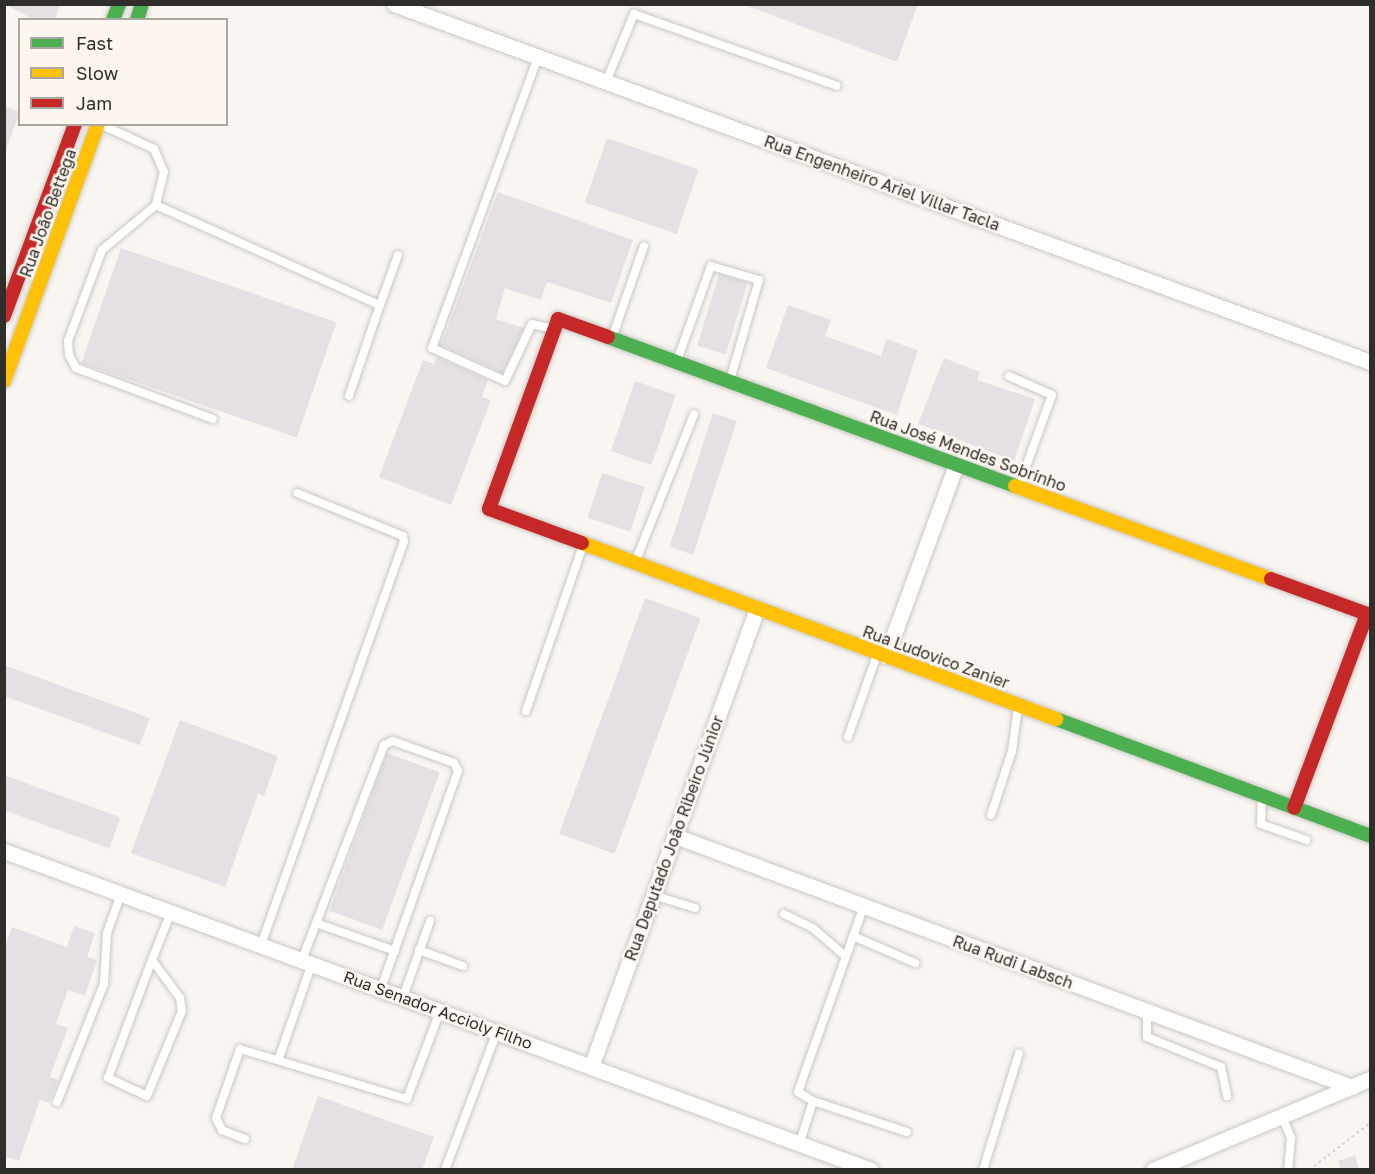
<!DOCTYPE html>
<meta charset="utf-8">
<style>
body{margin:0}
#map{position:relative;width:1375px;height:1174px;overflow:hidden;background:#f9f6f2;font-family:"Golos Text",sans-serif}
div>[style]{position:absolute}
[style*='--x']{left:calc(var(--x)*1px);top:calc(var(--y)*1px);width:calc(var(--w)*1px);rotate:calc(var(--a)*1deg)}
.building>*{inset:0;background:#e5e0e3;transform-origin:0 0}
.path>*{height:2px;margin-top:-1px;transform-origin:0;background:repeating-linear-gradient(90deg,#d6d5d4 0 3px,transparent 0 6px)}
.roads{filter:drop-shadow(0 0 2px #c9c7c3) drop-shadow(0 0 2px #c9c7c3)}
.lane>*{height:8px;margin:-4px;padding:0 4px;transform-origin:4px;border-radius:4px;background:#fefefd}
.street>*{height:15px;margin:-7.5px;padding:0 7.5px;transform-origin:7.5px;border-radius:7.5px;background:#fefefd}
.fast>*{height:14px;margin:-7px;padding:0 7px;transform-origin:7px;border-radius:7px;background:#4caf50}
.slow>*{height:14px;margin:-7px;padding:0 7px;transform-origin:7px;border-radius:7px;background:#ffc107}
.jam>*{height:14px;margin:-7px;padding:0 7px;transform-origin:7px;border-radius:7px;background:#c62828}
span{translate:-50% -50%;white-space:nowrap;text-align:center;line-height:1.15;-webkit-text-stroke:5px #fcf6ef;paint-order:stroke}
.street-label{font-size:16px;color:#302e2b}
.frame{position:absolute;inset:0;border:6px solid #302e2b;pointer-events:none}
.legend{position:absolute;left:18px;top:18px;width:210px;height:108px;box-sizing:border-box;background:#fcf6ef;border:2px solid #aaa6a1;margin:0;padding:8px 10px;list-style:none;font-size:18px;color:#302e2b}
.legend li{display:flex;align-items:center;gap:12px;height:30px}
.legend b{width:30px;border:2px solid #aaa6a1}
</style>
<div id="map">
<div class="building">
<div style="clip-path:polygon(4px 4px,60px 4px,55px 20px,35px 20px)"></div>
<div style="clip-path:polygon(742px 4px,918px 4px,897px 62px)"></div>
<div style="clip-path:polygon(4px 106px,20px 112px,5px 152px,4px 152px)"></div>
<div style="left:607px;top:138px;width:97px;height:68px;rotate:19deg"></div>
<div style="clip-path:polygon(498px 192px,633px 240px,611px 303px,547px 282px,541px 300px,505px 288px,496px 319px,524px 328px,502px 373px,441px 345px)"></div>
<div style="left:121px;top:248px;width:228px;height:122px;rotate:19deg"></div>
<div style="left:719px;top:274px;width:30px;height:75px;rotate:17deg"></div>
<div style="clip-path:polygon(788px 305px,831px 320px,825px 336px,881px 356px,886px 339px,918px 350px,897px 415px,766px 368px)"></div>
<div style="clip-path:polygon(437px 357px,488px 380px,482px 397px,491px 400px,451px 505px,379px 477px,423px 360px,434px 364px)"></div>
<div style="clip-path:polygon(944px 358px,980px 372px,977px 380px,1035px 399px,1014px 461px,918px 424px)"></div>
<div style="left:635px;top:381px;width:43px;height:74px;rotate:19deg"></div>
<div style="left:713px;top:413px;width:25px;height:141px;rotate:18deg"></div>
<div style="left:602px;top:473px;width:45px;height:47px;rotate:18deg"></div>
<div style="left:645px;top:598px;width:59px;height:251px;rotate:20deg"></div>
<div style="left:4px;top:665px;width:155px;height:29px;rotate:20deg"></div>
<div style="clip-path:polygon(180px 720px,278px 756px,264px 796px,258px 794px,225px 887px,131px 853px)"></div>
<div style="left:387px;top:753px;width:56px;height:168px;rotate:20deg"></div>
<div style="left:4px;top:775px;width:124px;height:33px;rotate:20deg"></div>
<div style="clip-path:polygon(74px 926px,95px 933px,87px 957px,97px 960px,85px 996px,68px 990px,56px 1024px,68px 1028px,50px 1077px,58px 1080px,49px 1103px,40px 1100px,19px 1161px,4px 1156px,4px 948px,12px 927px,67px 947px)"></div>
<div style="clip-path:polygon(318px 1096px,434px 1137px,422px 1170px,292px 1170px)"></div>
<div style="clip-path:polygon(1355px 1155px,1359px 1170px,1341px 1170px,1338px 1161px)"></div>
</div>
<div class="path">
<div style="--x:1309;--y:1170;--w:77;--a:-37.6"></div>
</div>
<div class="roads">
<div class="lane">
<div style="--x:538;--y:57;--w:310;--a:110"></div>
<div style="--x:432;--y:348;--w:80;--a:24.3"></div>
<div style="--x:505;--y:381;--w:63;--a:-64.7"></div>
<div style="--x:532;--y:324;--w:22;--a:13"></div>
<div style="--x:606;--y:82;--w:74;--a:-67.6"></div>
<div style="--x:634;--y:14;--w:215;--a:19.5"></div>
<div style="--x:100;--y:124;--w:60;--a:24.8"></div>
<div style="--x:154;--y:149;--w:25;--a:67"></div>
<div style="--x:164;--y:172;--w:34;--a:104"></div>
<div style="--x:156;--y:205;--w:245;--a:24.1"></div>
<div style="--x:380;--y:305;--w:53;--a:-70.2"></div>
<div style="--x:156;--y:205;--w:70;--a:140.2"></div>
<div style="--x:102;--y:250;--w:97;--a:110.5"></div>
<div style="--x:68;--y:341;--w:14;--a:86"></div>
<div style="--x:69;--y:355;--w:15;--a:62"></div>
<div style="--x:76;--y:368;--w:146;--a:20.4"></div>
<div style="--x:612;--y:338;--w:97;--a:-70.8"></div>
<div style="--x:677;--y:361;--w:101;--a:-70.3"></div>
<div style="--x:711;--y:266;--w:50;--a:16.3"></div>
<div style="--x:759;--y:280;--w:104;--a:106.2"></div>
<div style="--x:1009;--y:376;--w:47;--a:23.8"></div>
<div style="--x:1052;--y:395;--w:97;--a:109.9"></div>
<div style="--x:349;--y:396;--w:96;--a:-71.2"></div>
<div style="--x:636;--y:560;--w:157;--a:-68.3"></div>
<div style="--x:526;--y:711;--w:176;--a:-71"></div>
<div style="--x:848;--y:737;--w:87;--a:-70.5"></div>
<div style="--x:1262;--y:796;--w:28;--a:92"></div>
<div style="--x:1261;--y:824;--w:48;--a:19.6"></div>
<div style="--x:991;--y:815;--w:67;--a:-71.8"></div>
<div style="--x:1012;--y:751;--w:44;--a:-82.2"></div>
<div style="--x:653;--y:895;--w:44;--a:17.2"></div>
<div style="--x:784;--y:914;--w:32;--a:26"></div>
<div style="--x:813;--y:928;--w:43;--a:41.2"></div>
<div style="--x:316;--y:923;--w:84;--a:19.5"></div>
<div style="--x:853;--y:936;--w:68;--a:23.5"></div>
<div style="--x:261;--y:945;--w:428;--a:-70.5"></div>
<div style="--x:404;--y:542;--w:6;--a:-99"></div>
<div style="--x:403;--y:536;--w:114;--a:-157.9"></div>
<div style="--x:419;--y:950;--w:47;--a:20"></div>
<div style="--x:152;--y:960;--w:47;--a:53.6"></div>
<div style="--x:180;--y:998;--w:13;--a:81"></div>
<div style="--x:182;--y:1011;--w:92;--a:112.4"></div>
<div style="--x:147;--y:1096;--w:43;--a:-155.2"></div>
<div style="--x:108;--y:1078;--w:126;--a:-69.6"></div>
<div style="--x:152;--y:960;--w:52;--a:-68.4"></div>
<div style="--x:302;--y:960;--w:230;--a:-69.1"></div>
<div style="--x:384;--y:745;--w:10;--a:-24"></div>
<div style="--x:393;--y:741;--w:65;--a:19.8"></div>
<div style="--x:454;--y:763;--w:9;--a:63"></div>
<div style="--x:458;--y:771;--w:231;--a:109.5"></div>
<div style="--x:403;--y:997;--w:81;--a:-70.4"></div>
<div style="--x:1147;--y:1011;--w:26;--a:90"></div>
<div style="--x:1147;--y:1037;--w:80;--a:22.1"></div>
<div style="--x:1221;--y:1067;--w:30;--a:78"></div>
<div style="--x:279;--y:1058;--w:101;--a:-70.8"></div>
<div style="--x:813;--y:1101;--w:17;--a:-149"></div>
<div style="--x:798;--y:1092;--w:197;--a:-70.5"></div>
<div style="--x:57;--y:1102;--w:127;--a:-68.3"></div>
<div style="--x:104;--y:984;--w:51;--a:-86.6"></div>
<div style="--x:107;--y:933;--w:41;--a:-70.3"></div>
<div style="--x:1283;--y:1119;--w:21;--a:67"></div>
<div style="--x:1291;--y:1138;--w:32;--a:95"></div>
<div style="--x:245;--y:1139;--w:25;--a:-159"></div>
<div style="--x:222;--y:1130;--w:13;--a:-117"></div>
<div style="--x:216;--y:1118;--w:73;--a:-70.8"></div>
<div style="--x:240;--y:1049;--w:174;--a:16.7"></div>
<div style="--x:407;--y:1099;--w:94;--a:-69.4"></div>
<div style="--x:799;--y:1145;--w:46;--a:-72.3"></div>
<div style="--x:813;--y:1101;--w:99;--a:18.3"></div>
<div style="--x:445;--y:1170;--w:147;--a:-69.4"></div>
<div style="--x:983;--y:1170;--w:122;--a:-72.9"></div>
</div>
<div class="street">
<div style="--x:394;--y:4;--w:1040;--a:20.14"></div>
<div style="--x:886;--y:656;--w:203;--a:-69.9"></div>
<div style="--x:675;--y:836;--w:722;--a:20.34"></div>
<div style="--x:4;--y:851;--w:924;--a:20.2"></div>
<div style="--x:591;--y:1067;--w:488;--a:-70.1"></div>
<div style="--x:1153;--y:1170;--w:235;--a:-22.8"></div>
</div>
<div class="fast">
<div style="--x:113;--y:20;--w:17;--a:-69"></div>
<div style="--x:137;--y:20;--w:17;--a:-73"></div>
<div style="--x:608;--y:337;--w:433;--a:20.1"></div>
<div style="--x:1056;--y:719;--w:335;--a:20.4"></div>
</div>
<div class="slow">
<div style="--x:4;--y:381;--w:274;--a:-69.9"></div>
<div style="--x:1015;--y:486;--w:272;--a:20"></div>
<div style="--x:582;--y:543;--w:506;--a:20.37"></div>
</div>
<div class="jam">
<div style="--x:4;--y:316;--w:205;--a:-69.7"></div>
<div style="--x:582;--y:543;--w:99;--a:-159.9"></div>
<div style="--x:489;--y:509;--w:202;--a:-70"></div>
<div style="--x:558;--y:319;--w:53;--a:19.8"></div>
<div style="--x:1271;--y:579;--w:102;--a:20"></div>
<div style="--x:1367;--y:614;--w:207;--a:110.6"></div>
</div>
</div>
<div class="street-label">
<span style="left:882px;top:183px;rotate:20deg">Rua Engenheiro Ariel Villar Tacla</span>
<span style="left:48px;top:213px;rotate:-70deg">Rua João Bettega</span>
<span style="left:968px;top:451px;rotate:20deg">Rua José Mendes Sobrinho</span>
<span style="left:936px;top:657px;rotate:20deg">Rua Ludovico Zanier</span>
<span style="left:674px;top:838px;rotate:-70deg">Rua Deputado João Ribeiro Júnior</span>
<span style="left:1013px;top:962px;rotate:20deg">Rua Rudi Labsch</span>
<span style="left:438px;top:1010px;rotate:20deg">Rua Senador Accioly Filho</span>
</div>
<div class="frame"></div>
<ul class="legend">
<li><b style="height:8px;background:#4caf50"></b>Fast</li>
<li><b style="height:8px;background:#ffc107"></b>Slow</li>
<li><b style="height:8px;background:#c62828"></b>Jam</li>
</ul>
</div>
